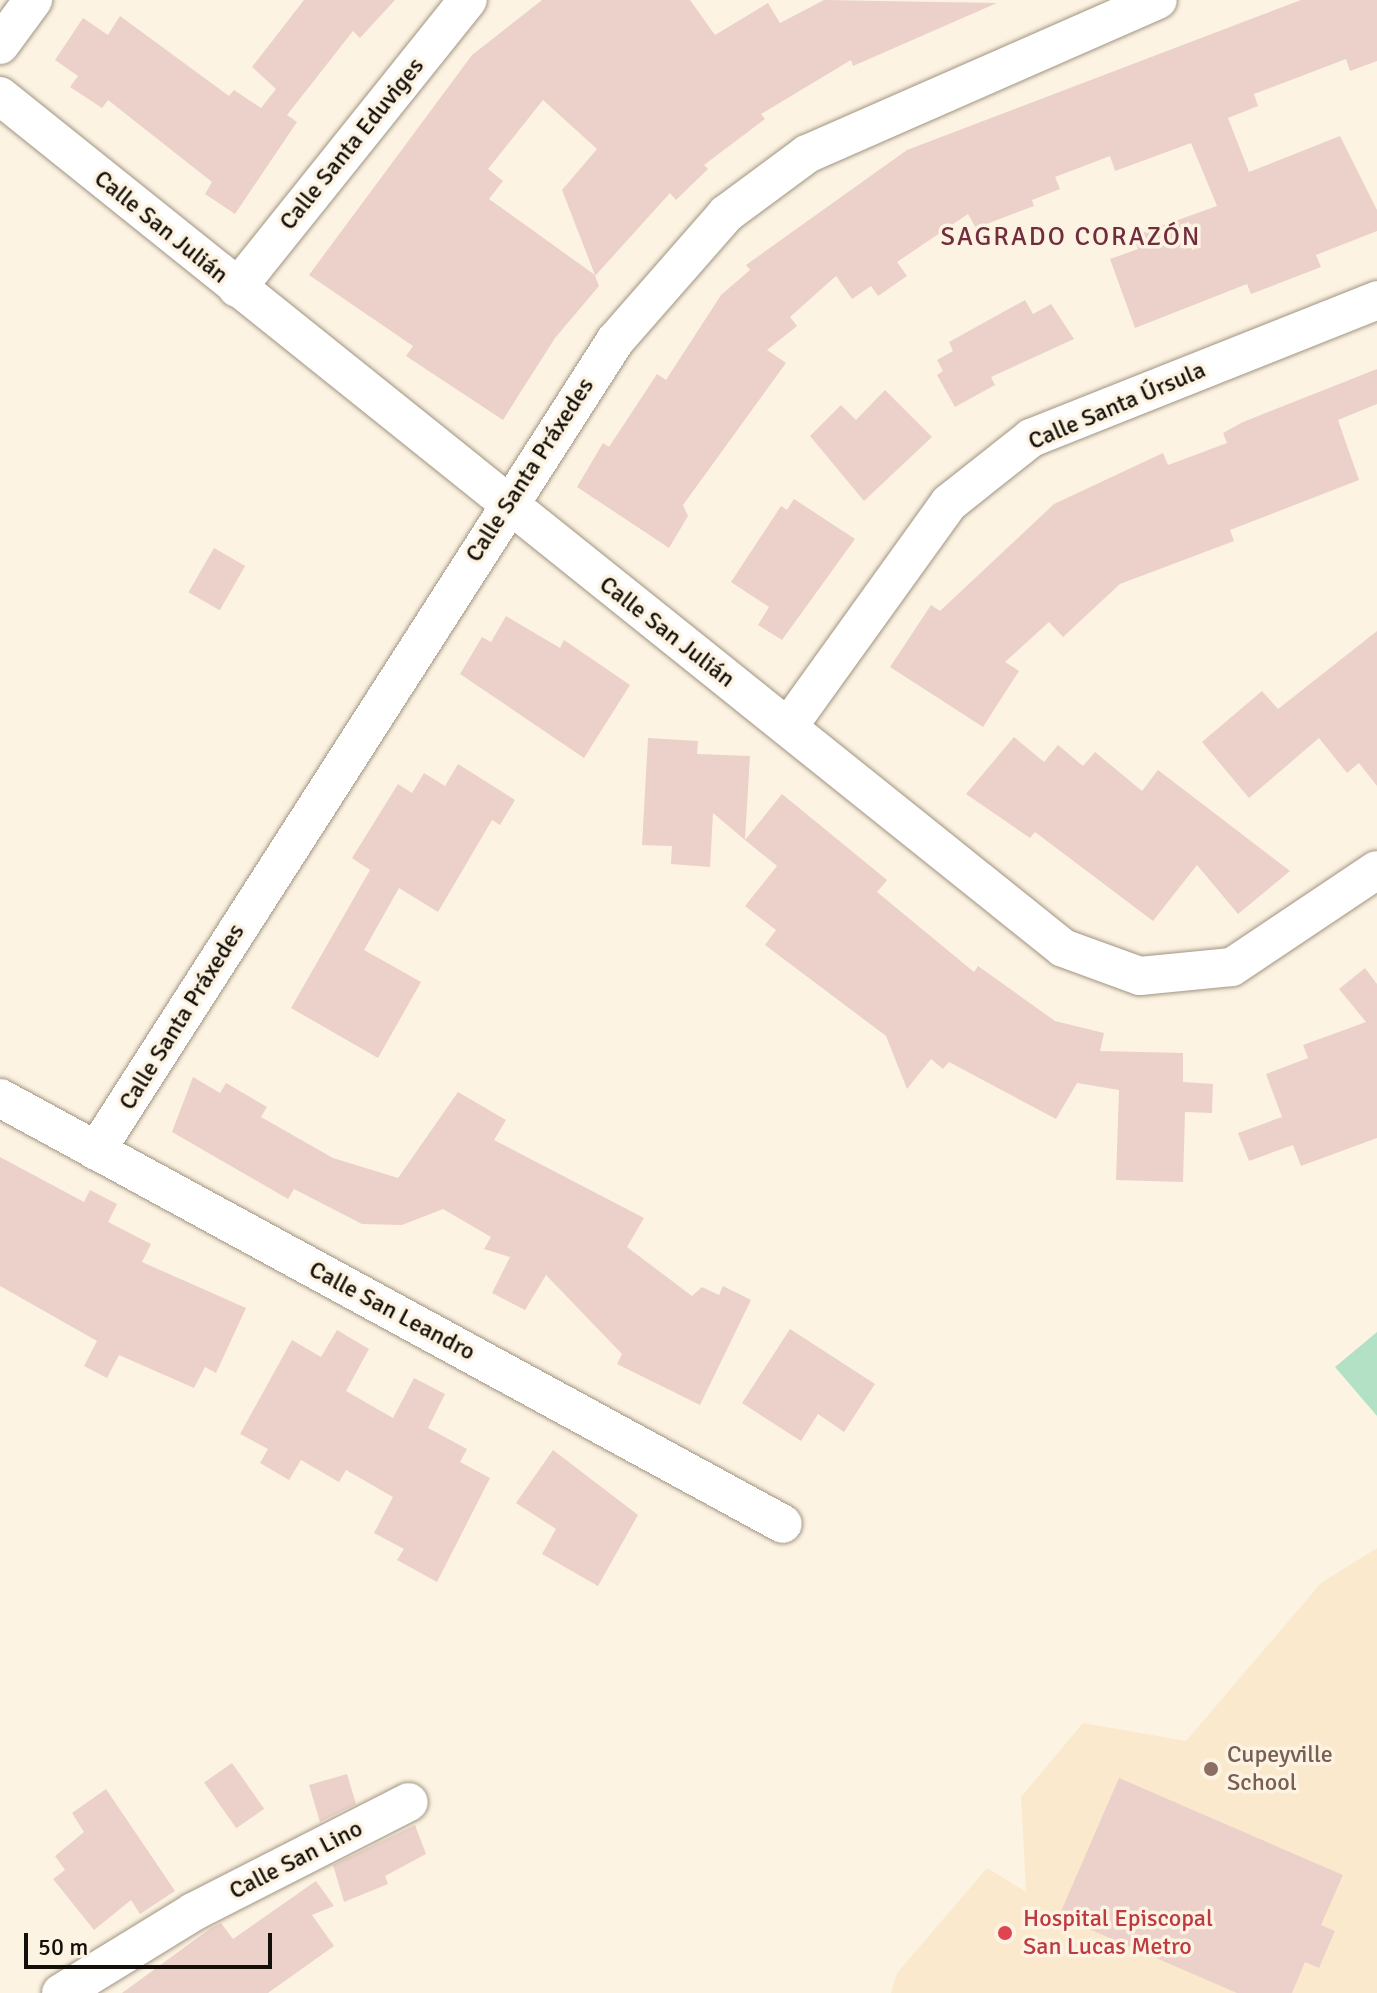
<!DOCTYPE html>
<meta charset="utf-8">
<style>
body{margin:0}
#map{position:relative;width:1377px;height:1993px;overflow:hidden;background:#fdf3e2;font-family:Signika,sans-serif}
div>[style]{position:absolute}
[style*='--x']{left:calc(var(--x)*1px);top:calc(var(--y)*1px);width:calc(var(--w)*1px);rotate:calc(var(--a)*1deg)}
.built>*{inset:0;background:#fae9cd}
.green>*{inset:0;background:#b3e1c6}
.building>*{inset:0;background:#ebd1ca;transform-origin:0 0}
.roads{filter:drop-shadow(0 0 2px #a09481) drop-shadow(0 0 2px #a09481)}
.minor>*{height:38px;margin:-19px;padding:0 19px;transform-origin:19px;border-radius:19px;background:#fff}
.dots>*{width:22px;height:22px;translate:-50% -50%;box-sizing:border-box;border:4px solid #fdf3e2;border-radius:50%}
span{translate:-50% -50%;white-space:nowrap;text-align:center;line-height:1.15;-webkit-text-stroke:7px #fdf3e2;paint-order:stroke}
.street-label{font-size:24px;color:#141009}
.education-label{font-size:24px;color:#785e54}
.left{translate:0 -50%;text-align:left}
.health-label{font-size:24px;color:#be3a42}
.neighbourhood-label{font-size:26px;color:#722c3d;letter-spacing:2px}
.scale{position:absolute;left:24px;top:1933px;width:248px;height:36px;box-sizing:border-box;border:4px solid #141009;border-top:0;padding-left:10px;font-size:24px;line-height:28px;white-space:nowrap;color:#141009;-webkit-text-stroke:6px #fdf3e2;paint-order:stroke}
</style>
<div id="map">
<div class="built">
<div style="clip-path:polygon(1377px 1548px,1377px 1993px,891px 1993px,897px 1973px,987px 1868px,1026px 1892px,1021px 1797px,1083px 1723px,1186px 1741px,1321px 1583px)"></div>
</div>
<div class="green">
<div style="clip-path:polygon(1377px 1332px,1377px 1416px,1335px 1367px)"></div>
</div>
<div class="building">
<div style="clip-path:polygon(304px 0,395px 0,360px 38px,353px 31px,287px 115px,297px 122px,235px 214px,205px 194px,212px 182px,108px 100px,102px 108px,70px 87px,78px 76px,55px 60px,83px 18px,108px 35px,120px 16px,229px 96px,234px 90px,261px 108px,276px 89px,252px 67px)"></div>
<div style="clip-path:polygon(evenodd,542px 0,690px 0,715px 35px,768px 3px,780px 23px,824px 0,997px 3px,853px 66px,851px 60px,761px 114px,765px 119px,704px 165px,708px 169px,676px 200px,670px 193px,595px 276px,599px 286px,555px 338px,503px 420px,406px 356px,413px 346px,309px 275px,472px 55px,542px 0,543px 100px,597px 149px,562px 190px,595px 275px,489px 199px,503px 181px,488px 169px,543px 100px)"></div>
<div style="clip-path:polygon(1301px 0,1377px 0,1377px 61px,1350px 71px,1346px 59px,1254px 94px,1258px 106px,1228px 118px,1249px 172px,1340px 136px,1377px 210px,1377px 231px,1316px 255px,1321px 267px,1251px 294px,1247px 284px,1135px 328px,1110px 259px,1138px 249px,1133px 236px,1217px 206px,1191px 143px,1115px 171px,1110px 156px,1055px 177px,1060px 189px,1032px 200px,1034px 206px,976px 228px,968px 214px,897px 262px,907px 276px,878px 296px,871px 286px,852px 299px,836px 276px,790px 317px,797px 326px,767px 350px,786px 363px,683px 505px,688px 516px,669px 548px,577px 487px,603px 443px,609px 447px,657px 374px,666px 380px,721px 295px,750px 270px,746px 265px,907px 150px)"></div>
<div style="clip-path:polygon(1025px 300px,1033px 314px,1051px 304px,1074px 339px,991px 377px,995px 385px,955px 407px,937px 375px,943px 371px,937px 360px,953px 351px,949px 342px)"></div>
<div style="clip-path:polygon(1377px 369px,1377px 404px,1338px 420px,1359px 480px,1230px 530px,1234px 541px,1120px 584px,1063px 637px,1049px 622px,1005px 662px,1019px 671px,983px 727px,890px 667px,931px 605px,940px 611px,1054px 504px,1163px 453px,1168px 465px,1227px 443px,1223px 433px,1243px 422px)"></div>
<div style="clip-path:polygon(885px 390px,932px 437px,864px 501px,810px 436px,841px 405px,856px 420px)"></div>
<div style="clip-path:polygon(794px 499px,855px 539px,782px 640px,758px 625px,769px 607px,731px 582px,781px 506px,787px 510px)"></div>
<div style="left:214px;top:548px;width:36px;height:51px;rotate:30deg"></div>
<div style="clip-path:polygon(506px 616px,560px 648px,564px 640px,630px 685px,584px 758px,460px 674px,482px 637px,491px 642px)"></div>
<div style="clip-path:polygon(1377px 631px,1377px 786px,1359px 763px,1347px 773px,1319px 738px,1249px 798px,1202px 742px,1262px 691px,1278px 709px)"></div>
<div style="clip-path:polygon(1014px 737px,1044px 762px,1058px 745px,1083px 766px,1095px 752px,1142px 791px,1158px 770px,1290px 871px,1238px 914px,1197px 865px,1153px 921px,1035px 832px,1030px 838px,966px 794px)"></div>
<div style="clip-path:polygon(648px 738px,698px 741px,697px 754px,750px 756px,745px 840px,713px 813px,710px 867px,671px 864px,672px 846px,642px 845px)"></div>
<div style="clip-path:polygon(458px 764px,515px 800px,500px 825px,492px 820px,438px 912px,399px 888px,364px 950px,421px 982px,378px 1058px,291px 1008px,370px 870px,352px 858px,398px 784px,412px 793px,424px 773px,445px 786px)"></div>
<div style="clip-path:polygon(782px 794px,887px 880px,877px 892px,974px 972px,978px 966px,1055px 1021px,1104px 1033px,1100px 1051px,1183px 1053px,1183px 1082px,1213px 1084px,1212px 1113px,1185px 1112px,1183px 1182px,1116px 1180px,1119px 1090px,1077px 1083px,1056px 1119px,949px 1062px,943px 1069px,931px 1059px,907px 1089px,886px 1036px,765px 945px,776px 930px,745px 906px,777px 866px,745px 840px)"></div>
<div style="clip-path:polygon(1365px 968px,1377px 984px,1377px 1138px,1301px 1166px,1293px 1145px,1249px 1161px,1238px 1133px,1282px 1117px,1266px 1074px,1308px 1058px,1303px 1045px,1366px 1022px,1339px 989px)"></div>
<div style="clip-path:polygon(193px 1077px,220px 1093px,226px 1083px,267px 1107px,261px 1117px,333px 1158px,398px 1178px,458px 1092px,506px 1120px,494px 1140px,644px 1218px,627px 1247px,692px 1296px,702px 1287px,719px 1295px,723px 1286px,751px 1300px,700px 1405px,617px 1364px,622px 1354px,546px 1275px,525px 1310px,492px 1293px,510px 1257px,484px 1249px,491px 1237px,443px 1209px,402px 1225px,362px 1224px,294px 1189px,288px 1199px,172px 1132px)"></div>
<div style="clip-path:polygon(0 1157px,84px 1202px,90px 1190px,117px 1204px,108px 1222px,151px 1244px,142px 1262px,246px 1308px,216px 1373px,205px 1367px,194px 1388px,119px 1355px,107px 1378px,84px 1366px,97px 1341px,0 1286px)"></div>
<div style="clip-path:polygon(790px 1329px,875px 1384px,844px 1432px,818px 1414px,801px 1441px,742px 1403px)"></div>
<div style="clip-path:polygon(337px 1330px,369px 1349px,346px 1391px,393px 1418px,414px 1378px,445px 1394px,428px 1428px,467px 1449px,460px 1462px,490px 1478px,437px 1582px,397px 1560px,404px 1549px,374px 1533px,393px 1497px,346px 1470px,339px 1482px,301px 1460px,289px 1480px,260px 1463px,268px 1449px,240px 1434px,292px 1340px,321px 1357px)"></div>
<div style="clip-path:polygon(553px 1450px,638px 1515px,598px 1586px,542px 1554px,556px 1529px,516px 1503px)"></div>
<div style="left:232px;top:1763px;width:56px;height:34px;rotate:55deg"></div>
<div style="clip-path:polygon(347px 1774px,356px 1804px,320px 1822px,309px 1785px)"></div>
<div style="clip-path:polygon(1119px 1778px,1343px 1875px,1321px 1925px,1335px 1931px,1319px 1968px,1305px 1962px,1292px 1993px,1237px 1993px,1059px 1916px)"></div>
<div style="clip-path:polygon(106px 1789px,175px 1891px,140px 1914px,131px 1900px,94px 1930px,53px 1879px,65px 1870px,55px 1856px,84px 1832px,72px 1813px)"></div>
<div style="clip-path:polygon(415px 1825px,426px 1854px,385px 1876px,388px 1884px,344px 1902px,333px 1865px)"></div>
<div style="clip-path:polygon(316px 1881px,334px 1906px,312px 1915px,334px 1946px,268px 1993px,122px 1993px,211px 1928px,221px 1923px,233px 1939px)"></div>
</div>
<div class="roads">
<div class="minor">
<div style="--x:0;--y:45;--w:56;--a:-53.7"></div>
<div style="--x:0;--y:96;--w:1362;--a:38.71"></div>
<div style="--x:1063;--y:948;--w:82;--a:20"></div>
<div style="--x:1140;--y:976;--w:92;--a:-5.6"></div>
<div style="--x:1232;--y:967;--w:174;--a:-33.8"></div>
<div style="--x:237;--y:288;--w:369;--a:-51.3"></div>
<div style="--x:788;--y:727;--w:276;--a:-54.3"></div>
<div style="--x:949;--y:503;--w:105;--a:-38.4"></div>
<div style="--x:1031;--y:438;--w:373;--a:-21.7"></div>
<div style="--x:0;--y:1098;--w:891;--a:28.55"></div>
<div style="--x:96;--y:1151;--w:962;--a:-57.35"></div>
<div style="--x:615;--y:341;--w:169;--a:-48.8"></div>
<div style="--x:726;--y:214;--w:101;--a:-36.5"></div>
<div style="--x:807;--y:154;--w:383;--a:-23.7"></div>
<div style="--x:61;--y:1993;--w:155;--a:-31.5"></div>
<div style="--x:193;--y:1912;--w:242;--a:-27"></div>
</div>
</div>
<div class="dots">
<div style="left:1211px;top:1769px;background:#8d6e63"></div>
<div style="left:1005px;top:1933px;background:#e0444e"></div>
</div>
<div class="street-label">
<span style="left:352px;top:144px;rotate:-51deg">Calle Santa Eduviges</span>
<span style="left:161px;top:227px;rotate:39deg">Calle San Julián</span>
<span style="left:1117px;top:406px;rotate:-23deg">Calle Santa Úrsula</span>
<span style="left:530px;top:470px;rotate:-57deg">Calle Santa Práxedes</span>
<span style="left:667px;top:632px;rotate:38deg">Calle San Julián</span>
<span style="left:182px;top:1017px;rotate:-58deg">Calle Santa Práxedes</span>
<span style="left:392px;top:1311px;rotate:28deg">Calle San Leandro</span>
<span style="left:296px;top:1860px;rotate:-27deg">Calle San Lino</span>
</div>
<div class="education-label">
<span class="left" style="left:1227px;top:1769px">Cupeyville<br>School</span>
</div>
<div class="health-label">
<span class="left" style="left:1023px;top:1933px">Hospital Episcopal<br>San Lucas Metro</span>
</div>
<div class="neighbourhood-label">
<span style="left:1071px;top:238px">SAGRADO CORAZÓN</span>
</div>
<div class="scale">50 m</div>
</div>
